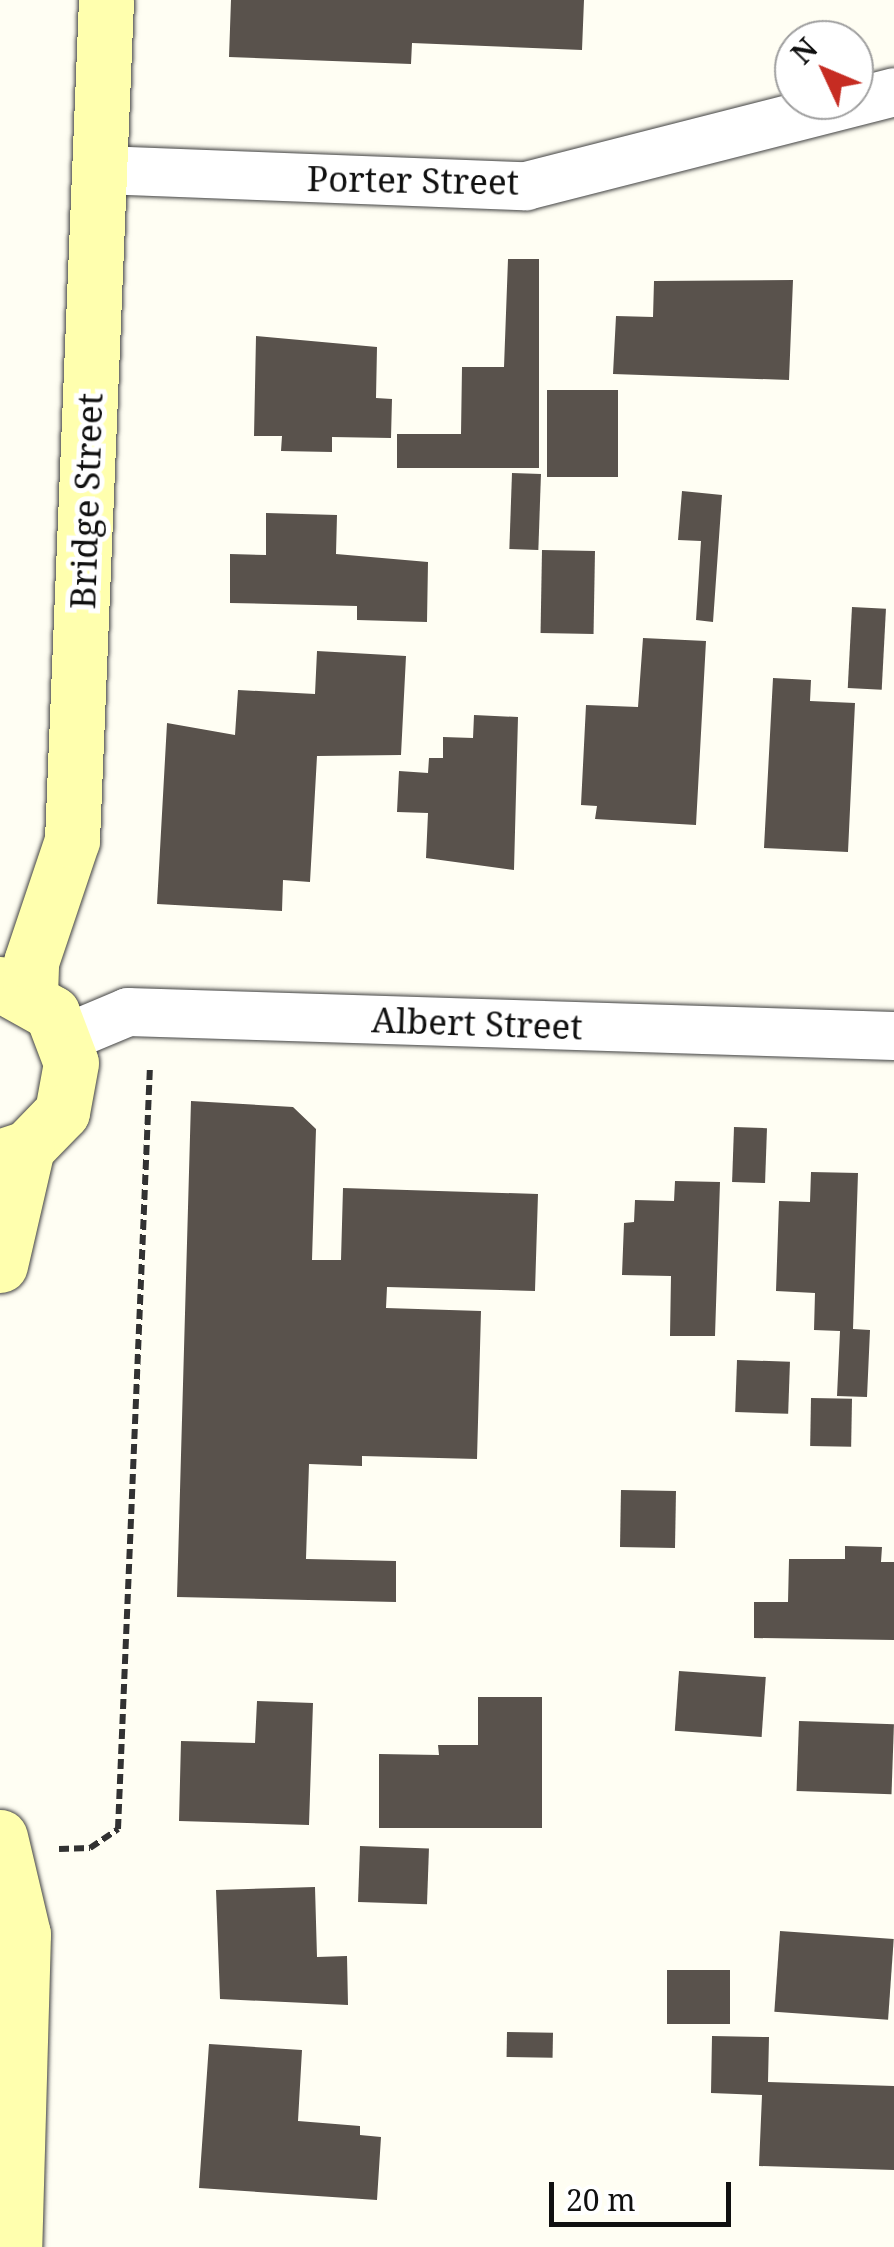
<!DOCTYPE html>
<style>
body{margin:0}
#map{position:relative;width:894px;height:2247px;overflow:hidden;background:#fffef3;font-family:"Noto Serif",serif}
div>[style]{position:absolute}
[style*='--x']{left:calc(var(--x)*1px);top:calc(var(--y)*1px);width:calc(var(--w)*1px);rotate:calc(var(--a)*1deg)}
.building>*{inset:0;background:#59524c;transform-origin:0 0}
.path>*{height:6px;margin-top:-3px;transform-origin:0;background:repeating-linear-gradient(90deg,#323232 0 10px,transparent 0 15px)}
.roads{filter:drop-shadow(0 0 2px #434343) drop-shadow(0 0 2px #434343)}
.street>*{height:48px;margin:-24px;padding:0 24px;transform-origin:24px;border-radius:24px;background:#fff}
.secondary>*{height:55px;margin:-27.5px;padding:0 27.5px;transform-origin:27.5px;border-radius:27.5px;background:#ffffae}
span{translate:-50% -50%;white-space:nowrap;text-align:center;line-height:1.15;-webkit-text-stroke:10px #fff;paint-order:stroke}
.street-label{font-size:35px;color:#101010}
.north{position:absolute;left:774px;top:20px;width:100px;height:100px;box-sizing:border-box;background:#fff;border:2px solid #9f9f9f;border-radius:50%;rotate:314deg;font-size:28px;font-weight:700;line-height:40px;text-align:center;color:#101010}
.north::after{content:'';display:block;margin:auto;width:35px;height:45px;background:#c62c22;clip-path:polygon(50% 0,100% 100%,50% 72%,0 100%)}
.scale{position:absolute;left:549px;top:2182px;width:182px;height:45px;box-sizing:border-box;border:5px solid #101010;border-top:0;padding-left:12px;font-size:30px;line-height:35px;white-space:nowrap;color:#101010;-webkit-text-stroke:8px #fff;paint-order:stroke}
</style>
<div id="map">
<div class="building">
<div style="clip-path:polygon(231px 0,584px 0,582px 50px,412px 43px,411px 64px,229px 57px)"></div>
<div style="clip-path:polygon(508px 259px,539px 259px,539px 468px,397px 468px,397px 434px,461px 434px,462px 367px,504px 367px)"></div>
<div style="clip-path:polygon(793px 280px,789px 380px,613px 374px,616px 316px,653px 317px,654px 281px)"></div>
<div style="clip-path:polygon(256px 336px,377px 347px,376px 398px,392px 399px,391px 438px,332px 437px,332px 452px,281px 451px,282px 436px,254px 436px)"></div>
<div style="left:547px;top:390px;width:71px;height:87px"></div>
<div style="left:512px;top:473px;width:29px;height:76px;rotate:2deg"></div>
<div style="clip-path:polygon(682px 491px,722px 495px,713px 622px,696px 620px,701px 541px,678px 540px)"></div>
<div style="clip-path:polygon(266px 513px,337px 515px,336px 554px,428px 562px,427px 622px,357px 620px,357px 606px,230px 603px,230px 554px,266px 555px)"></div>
<div style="left:542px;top:550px;width:53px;height:83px;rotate:1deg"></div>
<div style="left:852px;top:607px;width:34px;height:81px;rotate:3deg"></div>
<div style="clip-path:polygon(643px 638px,706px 641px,696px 825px,595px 819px,597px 806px,581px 805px,586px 705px,638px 707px)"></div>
<div style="clip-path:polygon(317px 651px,406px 656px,401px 755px,317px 756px,310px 882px,283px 880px,282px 911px,157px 904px,167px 723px,235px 735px,238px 690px,315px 694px)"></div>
<div style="clip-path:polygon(773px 678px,811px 680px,810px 701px,855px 703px,848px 852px,764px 848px)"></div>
<div style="clip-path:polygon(474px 715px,518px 717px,514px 870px,426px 858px,428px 813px,397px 812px,399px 771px,428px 773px,429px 758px,443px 758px,443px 737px,473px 738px)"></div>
<div style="clip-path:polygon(191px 1101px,293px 1107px,316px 1129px,312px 1260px,341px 1260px,343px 1188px,538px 1194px,535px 1291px,387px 1287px,386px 1308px,481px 1311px,477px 1459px,362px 1456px,362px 1466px,309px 1464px,306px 1559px,396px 1561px,396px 1602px,177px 1597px)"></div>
<div style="left:734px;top:1127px;width:33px;height:55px;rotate:2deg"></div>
<div style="clip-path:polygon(811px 1172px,858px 1173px,853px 1329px,870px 1330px,867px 1397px,837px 1396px,840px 1331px,814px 1330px,815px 1293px,776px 1291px,779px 1201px,810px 1202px)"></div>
<div style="clip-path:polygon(675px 1181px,720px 1182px,715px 1336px,670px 1336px,671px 1276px,622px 1275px,624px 1223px,634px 1222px,635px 1200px,674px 1201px)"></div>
<div style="left:737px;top:1360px;width:53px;height:52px;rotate:2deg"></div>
<div style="left:811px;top:1398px;width:41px;height:48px;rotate:1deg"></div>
<div style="left:621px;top:1490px;width:55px;height:57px;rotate:1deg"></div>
<div style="clip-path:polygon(845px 1546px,882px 1547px,881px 1562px,894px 1562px,894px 1640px,754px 1638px,754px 1602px,788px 1602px,789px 1559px,845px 1559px)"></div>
<div style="left:679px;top:1671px;width:87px;height:60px;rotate:4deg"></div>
<div style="clip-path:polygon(478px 1697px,542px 1697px,542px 1828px,379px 1828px,379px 1754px,439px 1755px,438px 1745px,478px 1745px)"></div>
<div style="clip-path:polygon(257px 1701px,313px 1703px,309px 1825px,179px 1821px,181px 1741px,255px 1743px)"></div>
<div style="left:799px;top:1721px;width:95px;height:70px;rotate:2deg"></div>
<div style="left:360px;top:1846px;width:69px;height:56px;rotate:2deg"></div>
<div style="clip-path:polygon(315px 1887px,317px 1957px,347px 1956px,348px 2005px,220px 1999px,216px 1890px)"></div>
<div style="left:780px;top:1931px;width:114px;height:81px;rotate:4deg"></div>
<div style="left:730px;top:1970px;width:54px;height:63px;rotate:90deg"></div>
<div style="left:507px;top:2032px;width:46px;height:25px;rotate:1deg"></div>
<div style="clip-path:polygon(712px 2036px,769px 2037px,768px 2082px,894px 2086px,894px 2170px,759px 2166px,762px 2095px,711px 2093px)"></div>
<div style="clip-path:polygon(209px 2044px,302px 2050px,298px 2121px,360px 2126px,360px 2135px,381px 2137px,377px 2200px,199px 2188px)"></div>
</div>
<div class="path">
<div style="--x:59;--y:1849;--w:31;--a:-2"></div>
<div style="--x:90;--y:1848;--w:34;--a:-34"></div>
<div style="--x:118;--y:1829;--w:763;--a:-87.6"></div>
</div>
<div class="roads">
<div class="street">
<div style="--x:100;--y:170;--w:426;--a:2.2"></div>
<div style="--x:526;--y:186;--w:380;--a:-14.3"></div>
<div style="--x:66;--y:1038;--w:67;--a:-22.8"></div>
<div style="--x:128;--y:1012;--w:766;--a:1.79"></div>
</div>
<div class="secondary">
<div style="--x:0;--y:984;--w:60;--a:29.1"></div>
<div style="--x:52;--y:1013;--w:53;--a:69.2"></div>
<div style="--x:71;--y:1063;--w:50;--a:100.4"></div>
<div style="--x:62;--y:1112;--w:50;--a:134.2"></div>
<div style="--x:27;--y:1148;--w:28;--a:162"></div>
<div style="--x:30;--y:995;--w:33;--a:-88"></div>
<div style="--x:31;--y:962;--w:129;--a:-71.4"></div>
<div style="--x:72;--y:840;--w:841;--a:-87.68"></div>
<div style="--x:0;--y:1265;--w:120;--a:-77"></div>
<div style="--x:0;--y:1837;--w:100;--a:76.7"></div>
<div style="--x:23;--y:1934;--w:313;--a:91.6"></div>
</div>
</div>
<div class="street-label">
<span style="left:413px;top:180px;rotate:1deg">Porter Street</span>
<span style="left:86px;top:501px;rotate:-88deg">Bridge Street</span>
<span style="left:477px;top:1023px;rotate:2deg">Albert Street</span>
</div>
<div class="north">N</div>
<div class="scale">20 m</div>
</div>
